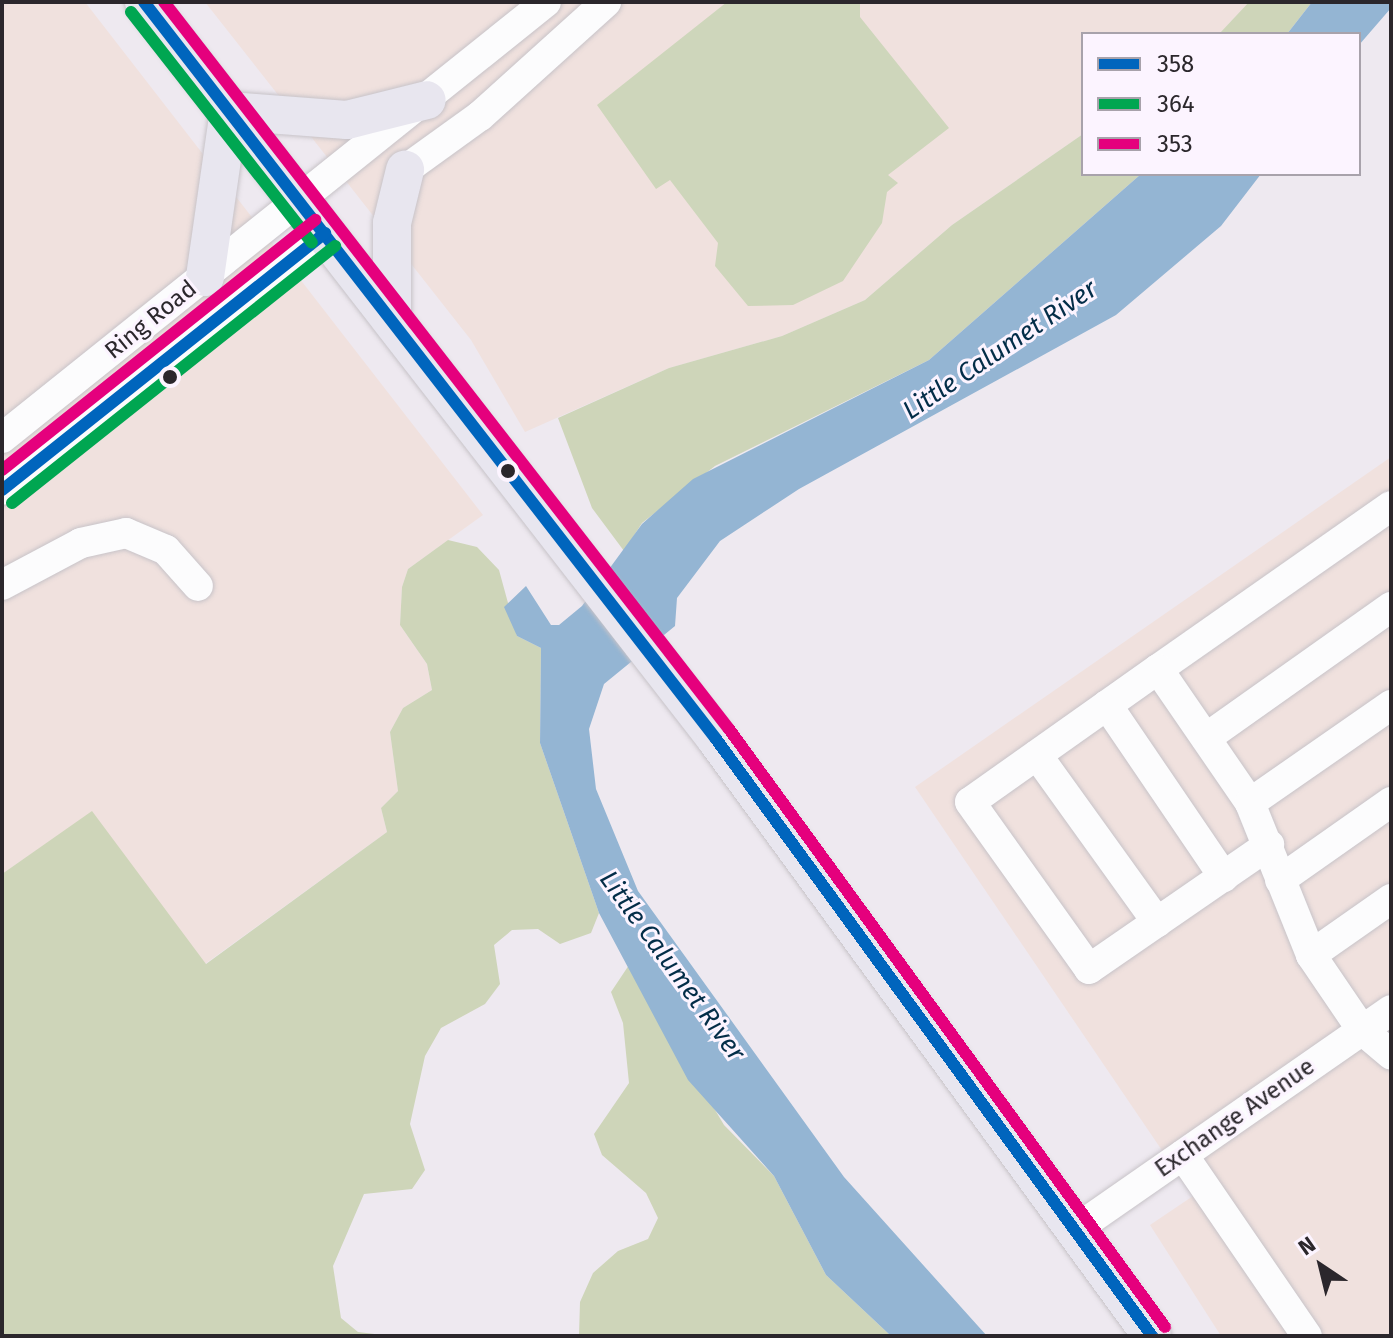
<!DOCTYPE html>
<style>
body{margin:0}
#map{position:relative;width:1393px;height:1338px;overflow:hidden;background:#eee9f0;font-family:"Fira Sans",sans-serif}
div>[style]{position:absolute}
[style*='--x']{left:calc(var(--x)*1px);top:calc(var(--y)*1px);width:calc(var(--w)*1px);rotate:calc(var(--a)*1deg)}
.commercial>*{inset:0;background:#f0e1de}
.green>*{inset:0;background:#ced6bb}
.forest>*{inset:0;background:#ced5b9}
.water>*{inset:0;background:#94b5d3}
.roads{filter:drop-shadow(0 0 2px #c7c3c8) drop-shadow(0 0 2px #c7c3c8)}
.minor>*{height:30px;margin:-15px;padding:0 15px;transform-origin:15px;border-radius:15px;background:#fcfcfd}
.major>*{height:38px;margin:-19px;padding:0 19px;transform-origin:19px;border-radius:19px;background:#e8e6ef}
.bus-1>*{height:12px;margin:-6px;padding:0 6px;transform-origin:6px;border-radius:6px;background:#0065bd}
.bus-2>*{height:12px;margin:-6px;padding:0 6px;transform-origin:6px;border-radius:6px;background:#00a651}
.bus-3>*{height:12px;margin:-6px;padding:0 6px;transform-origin:6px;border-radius:6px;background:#e5007d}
.dots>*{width:22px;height:22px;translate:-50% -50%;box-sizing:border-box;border:4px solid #fcf4ff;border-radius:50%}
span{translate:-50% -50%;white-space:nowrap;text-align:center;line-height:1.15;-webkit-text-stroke:6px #fcf4ff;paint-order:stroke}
.street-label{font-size:24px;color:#2b272c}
.water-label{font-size:26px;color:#032d48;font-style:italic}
.frame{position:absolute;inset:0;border:4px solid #2b272c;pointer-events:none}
.legend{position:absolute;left:1081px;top:32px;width:280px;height:144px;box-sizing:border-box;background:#fcf4ff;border:2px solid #a8a2ab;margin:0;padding:10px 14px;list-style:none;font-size:24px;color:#2b272c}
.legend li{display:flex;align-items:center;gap:16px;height:40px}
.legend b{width:40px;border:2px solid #a8a2ab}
.north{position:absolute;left:1281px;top:1226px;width:80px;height:80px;-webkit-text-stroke:6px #fcf4ff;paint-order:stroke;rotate:325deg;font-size:22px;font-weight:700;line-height:32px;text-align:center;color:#2b272c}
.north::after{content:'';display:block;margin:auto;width:28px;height:36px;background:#2b272c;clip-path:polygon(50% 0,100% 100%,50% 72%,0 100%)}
</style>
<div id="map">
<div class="commercial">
<div style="clip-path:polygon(2px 2px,85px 2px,483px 515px,408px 569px,402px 587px,400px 625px,427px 664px,432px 690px,403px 708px,390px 732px,398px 791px,381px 808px,387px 832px,205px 964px,92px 812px,2px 874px)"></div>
<div style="clip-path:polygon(205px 2px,1249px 2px,1219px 34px,1083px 34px,1083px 134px,952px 225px,865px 300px,782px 336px,669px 368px,525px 432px,471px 340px)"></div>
<div style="clip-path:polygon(1391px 457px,1391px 1336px,1221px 1336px,1150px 1225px,1193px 1196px,915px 787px)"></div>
</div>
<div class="green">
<div style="clip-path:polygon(727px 2px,860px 2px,860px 17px,949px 128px,888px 175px,898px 183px,887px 192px,882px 223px,843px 281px,793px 305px,748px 306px,715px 266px,718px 243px,670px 180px,656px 189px,597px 105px)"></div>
</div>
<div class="forest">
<div style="clip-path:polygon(1249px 2px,1312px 2px,1287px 34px,1219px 34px)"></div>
<div style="clip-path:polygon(1083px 134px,1083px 174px,1141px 174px,929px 360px,715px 466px,642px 523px,624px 551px,592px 508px,558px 418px,669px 368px,782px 336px,865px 300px,952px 225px)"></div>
<div style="clip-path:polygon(448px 540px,477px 547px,499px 570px,517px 636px,541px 648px,540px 743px,599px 913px,591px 933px,560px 944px,538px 929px,512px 930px,494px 945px,500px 984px,485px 1004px,441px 1028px,425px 1056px,410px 1124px,425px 1170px,412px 1189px,364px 1194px,333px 1266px,341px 1318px,358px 1332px,391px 1336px,2px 1336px,2px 874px,92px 811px,206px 964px,387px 832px,381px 808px,398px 791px,390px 732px,403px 708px,432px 690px,427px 664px,400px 625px,402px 587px,408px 569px)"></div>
<div style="clip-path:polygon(629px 965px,724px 1125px,774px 1176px,826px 1275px,891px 1336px,579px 1336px,580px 1302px,593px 1273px,618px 1251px,648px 1239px,658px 1218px,646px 1193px,602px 1155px,594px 1134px,629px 1083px,623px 1023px,611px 992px)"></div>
</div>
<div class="water">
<div style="clip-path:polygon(1312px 2px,1391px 2px,1391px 8px,1359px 45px,1359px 34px,1287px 34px)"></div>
<div style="clip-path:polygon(1141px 174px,1261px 174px,1221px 226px,1116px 315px,799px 489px,720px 541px,677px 598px,675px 626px,604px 684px,589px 729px,596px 789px,638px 891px,844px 1177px,987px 1336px,891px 1336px,826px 1275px,774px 1176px,688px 1080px,599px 913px,540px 743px,541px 648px,517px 636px,504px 607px,526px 586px,551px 625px,559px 625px,582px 606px,642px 524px,693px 479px,929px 360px)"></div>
</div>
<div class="roads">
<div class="minor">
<div style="--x:405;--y:170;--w:92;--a:-35.8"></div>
<div style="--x:480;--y:116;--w:170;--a:-42.1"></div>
<div style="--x:2;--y:438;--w:697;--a:-38.71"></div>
<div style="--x:2;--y:490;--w:413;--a:-38.5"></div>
<div style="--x:1391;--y:506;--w:284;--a:145"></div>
<div style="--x:1158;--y:669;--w:163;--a:55.5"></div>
<div style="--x:1250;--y:803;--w:164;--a:68.1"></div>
<div style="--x:1311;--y:955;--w:91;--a:55.8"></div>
<div style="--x:1362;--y:1030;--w:38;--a:40"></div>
<div style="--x:2;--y:585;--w:89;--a:-28"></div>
<div style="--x:81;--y:543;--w:46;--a:-12.5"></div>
<div style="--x:126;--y:533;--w:43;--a:23"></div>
<div style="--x:166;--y:550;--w:48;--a:48.4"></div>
<div style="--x:1158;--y:669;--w:230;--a:144.7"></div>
<div style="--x:970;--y:802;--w:205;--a:54.5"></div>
<div style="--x:1089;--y:969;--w:219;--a:-34.6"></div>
<div style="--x:1107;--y:705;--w:208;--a:55.8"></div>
<div style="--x:1206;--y:738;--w:227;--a:-35.3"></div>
<div style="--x:1037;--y:755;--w:206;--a:54.3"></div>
<div style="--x:1250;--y:803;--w:172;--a:-34.8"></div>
<div style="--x:1280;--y:880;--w:136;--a:-35.1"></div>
<div style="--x:1311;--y:955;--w:98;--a:-35"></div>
<div style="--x:1183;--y:1155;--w:219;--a:55.6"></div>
<div style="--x:1079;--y:1227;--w:380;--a:-34.8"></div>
</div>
<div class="major">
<div style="--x:144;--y:2;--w:933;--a:52.18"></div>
<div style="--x:716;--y:739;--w:739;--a:53.86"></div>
<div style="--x:229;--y:111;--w:118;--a:4.4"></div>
<div style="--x:347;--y:120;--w:82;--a:-14"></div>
<div style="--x:205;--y:277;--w:168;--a:-81.8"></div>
<div style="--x:392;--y:319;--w:96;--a:-90"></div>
<div style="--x:392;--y:223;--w:55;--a:-76.2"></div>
</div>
</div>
<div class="bus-1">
<div style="--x:144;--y:2;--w:933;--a:52.18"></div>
<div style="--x:716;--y:739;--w:739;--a:53.86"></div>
<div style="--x:2;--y:490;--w:413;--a:-38.5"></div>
</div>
<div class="bus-2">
<div style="--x:131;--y:12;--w:293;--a:51.9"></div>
<div style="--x:12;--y:503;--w:413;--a:-38.5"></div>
</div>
<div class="bus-3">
<div style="--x:164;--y:2;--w:921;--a:52.15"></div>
<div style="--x:729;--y:729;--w:740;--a:53.9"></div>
<div style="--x:2;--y:470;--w:401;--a:-38.6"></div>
</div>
<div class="dots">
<div style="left:170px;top:377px;background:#2b272c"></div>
<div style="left:508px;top:471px;background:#2b272c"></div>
</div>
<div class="street-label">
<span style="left:151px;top:320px;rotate:-39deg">Ring Road</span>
<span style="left:1235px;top:1118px;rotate:-35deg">Exchange Avenue</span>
</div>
<div class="water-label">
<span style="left:1000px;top:350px;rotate:-34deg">Little Calumet River</span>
<span style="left:672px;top:966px;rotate:54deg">Little Calumet River</span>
</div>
<div class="frame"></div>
<ul class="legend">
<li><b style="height:10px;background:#0065bd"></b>358</li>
<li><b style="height:10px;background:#00a651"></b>364</li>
<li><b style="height:10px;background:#e5007d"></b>353</li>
</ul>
<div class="north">N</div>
</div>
